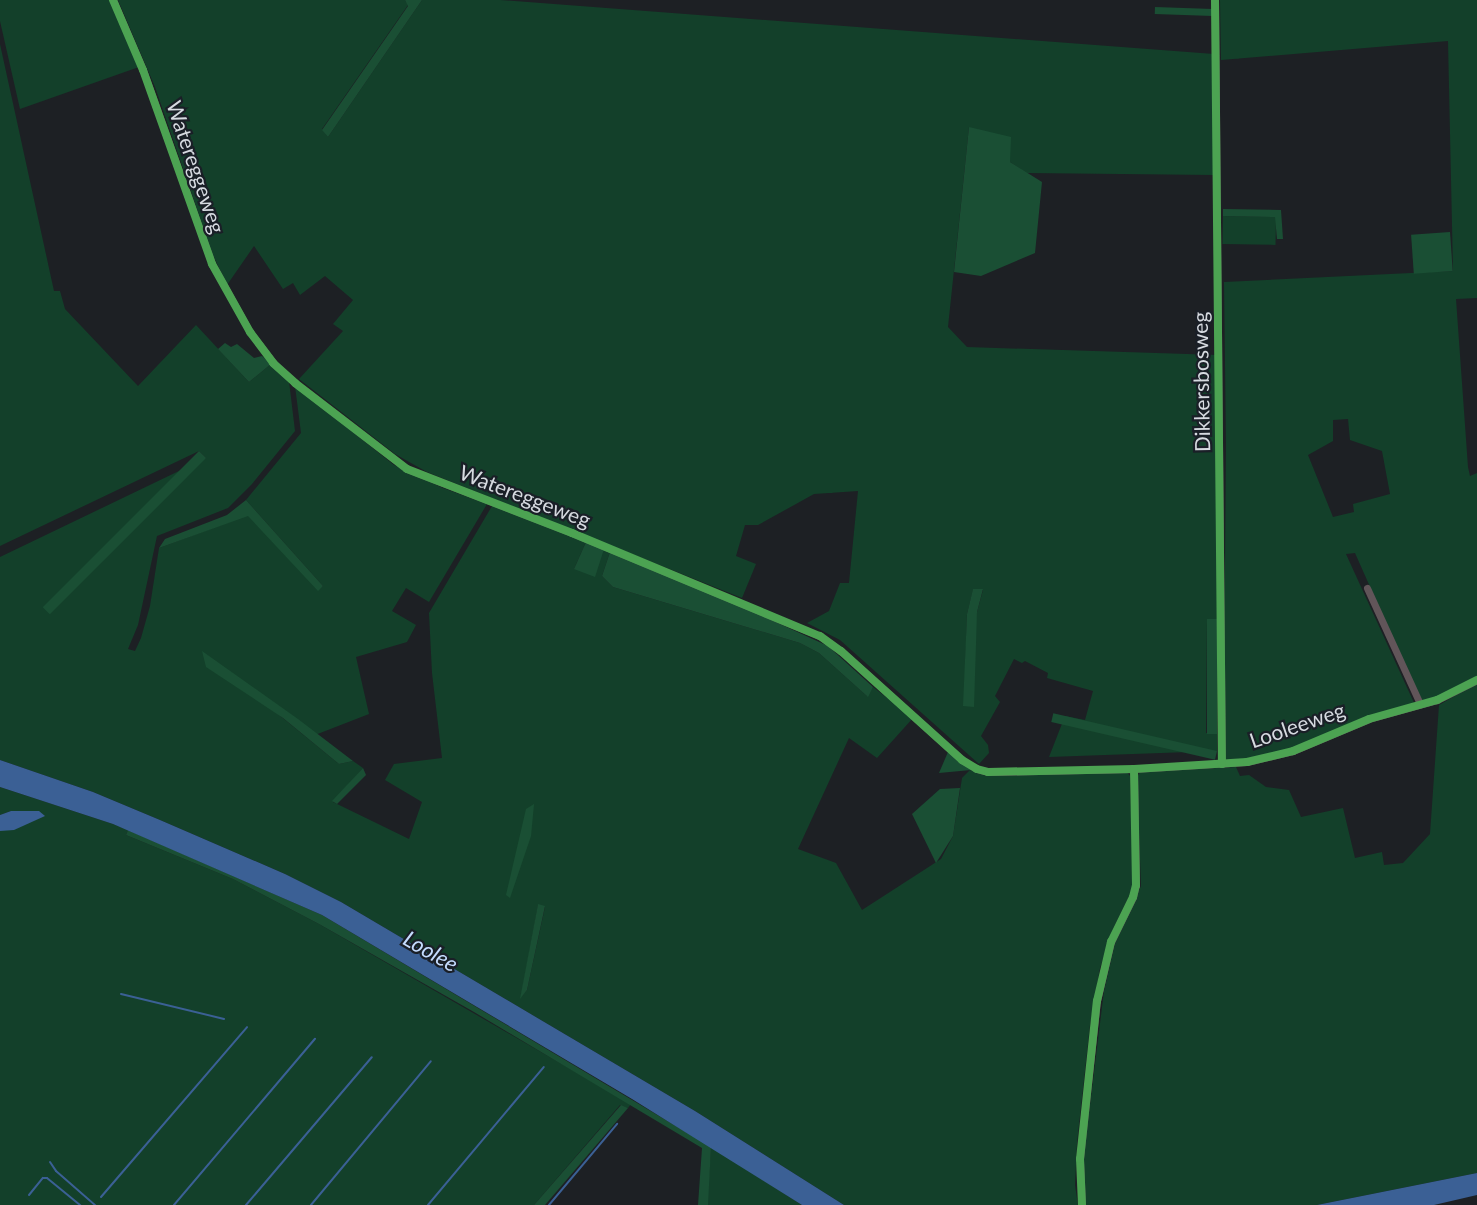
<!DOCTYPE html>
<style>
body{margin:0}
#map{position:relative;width:1477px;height:1205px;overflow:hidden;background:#1d2024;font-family:Lato,sans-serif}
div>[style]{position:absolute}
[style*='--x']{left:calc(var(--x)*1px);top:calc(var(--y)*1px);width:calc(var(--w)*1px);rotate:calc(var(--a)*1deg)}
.green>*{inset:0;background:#13402a;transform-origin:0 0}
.forest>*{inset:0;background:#1a4f34;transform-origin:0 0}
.water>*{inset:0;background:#3b6095}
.stream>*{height:2px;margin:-1px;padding:0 1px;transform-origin:1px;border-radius:1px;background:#3b6095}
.street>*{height:7px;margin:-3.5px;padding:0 3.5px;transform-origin:3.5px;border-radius:3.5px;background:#615559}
.cycleway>*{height:8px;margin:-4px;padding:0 4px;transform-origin:4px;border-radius:4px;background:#4ca352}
span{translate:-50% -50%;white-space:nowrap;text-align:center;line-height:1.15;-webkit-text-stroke:4.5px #1a1f27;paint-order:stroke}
.street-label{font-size:21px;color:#d6dae0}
.water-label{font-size:22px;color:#c5dcfe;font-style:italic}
</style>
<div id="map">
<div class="green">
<div style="clip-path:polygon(0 0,111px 0,139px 67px,20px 109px,0 21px)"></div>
<div style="clip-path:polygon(evenodd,118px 0,405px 0,408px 5px,322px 129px,328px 137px,422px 0,500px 0,1214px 54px,1215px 175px,1027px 173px,1010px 162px,969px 127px,948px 327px,967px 347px,1218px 355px,1217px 619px,1207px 620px,1206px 733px,1217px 733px,1217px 751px,1049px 757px,1065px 716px,1085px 720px,1093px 691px,1047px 678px,1048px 673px,1025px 661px,1022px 663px,1014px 659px,995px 696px,1000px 702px,981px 736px,988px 745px,989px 753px,979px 764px,840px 640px,807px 623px,829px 611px,840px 583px,849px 583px,858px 491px,814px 494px,758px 525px,745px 525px,736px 556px,756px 564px,742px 598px,427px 472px,395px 454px,299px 379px,343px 331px,333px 324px,353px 300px,325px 276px,300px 295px,293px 283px,283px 289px,254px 246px,227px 285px,212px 253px,155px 87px,118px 0,973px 590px,983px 590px,977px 612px,964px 706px,967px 614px,973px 590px)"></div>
<div style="clip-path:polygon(evenodd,1220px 0,1477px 0,1477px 298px,1456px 299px,1468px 467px,1470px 476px,1477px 473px,1477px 676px,1444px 696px,1422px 704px,1355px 553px,1346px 554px,1415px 705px,1374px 714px,1297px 748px,1233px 761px,1226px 759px,1224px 682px,1226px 446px,1224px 282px,1453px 271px,1448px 41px,1221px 60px,1220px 0,1348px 419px,1350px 440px,1382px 451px,1390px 494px,1353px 504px,1354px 512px,1333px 517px,1308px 455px,1333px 441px,1333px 420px,1348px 419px)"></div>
<div style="clip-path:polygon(evenodd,0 44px,54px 291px,60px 291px,65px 309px,138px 386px,196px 325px,249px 382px,271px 364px,289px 381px,295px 431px,252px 484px,228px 508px,157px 536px,138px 625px,128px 649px,135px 651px,141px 638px,150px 606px,159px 548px,248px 515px,318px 590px,323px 586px,246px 500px,301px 433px,295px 386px,394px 465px,443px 488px,487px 504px,429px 602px,406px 588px,392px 611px,416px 625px,407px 642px,356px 657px,369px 714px,315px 735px,297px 719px,202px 652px,339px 764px,353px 761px,363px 768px,333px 802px,409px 839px,422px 802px,385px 780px,394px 764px,442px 758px,432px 673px,429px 613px,492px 506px,586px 542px,574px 569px,604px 549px,610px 552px,602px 576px,613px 587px,800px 643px,819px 653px,867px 696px,873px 687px,913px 718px,877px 758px,849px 738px,798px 849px,836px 863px,862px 910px,941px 859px,953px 836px,962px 778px,970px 770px,986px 776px,1127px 772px,1130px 776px,1133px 879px,1131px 892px,1113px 929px,1100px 968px,1090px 1025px,1077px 1143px,1075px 1185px,1078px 1205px,844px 1205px,695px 1111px,341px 902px,285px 874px,160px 820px,93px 792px,0 760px,0 557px,206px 458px,199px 451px,0 546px,0 44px,538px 905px,545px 907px,527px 990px,521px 997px,538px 905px)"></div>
<div style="left:1223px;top:216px;width:53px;height:28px;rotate:1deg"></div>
<div style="clip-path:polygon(1477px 683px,1477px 1173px,1317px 1205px,1084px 1205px,1082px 1170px,1104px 991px,1115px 943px,1141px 886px,1137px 777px,1140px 772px,1236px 767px,1240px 776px,1249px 775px,1266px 787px,1289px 790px,1301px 817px,1343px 808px,1355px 858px,1382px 852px,1384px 865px,1403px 863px,1430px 834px,1439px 705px)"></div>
<div style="clip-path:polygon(0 787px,113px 824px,128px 830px,126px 835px,233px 879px,319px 924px,631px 1104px,628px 1108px,620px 1105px,534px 1205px,0 1205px,0 831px,39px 811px,11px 811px,0 815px)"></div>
<div style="clip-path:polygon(711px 1147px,802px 1205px,707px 1205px)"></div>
</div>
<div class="forest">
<div style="clip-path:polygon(405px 0,422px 0,328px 137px,322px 130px,408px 6px)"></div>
<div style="left:1155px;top:7px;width:58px;height:7px;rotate:2deg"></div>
<div style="clip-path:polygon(969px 127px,1011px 137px,1010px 162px,1042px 182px,1035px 253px,981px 276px,954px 272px)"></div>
<div style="clip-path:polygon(1223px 209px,1281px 210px,1283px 239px,1277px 239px,1275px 217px,1223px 216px)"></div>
<div style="left:1450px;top:232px;width:39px;height:39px;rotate:86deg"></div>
<div style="clip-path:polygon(225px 343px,231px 347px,237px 344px,254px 358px,262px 356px,271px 364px,249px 382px,218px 349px)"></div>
<div style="left:199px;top:451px;width:10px;height:221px;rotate:45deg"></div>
<div style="clip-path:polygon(246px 500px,323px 586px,318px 591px,248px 516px,159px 548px,165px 539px,227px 515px)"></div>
<div style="clip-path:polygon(586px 542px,604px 549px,595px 577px,574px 569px)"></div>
<div style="clip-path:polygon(610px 552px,758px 614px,828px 646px,873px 687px,868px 697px,819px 653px,800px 643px,613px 587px,602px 576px)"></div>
<div style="clip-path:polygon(973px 589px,983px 589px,977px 612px,974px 707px,963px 706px,967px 614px)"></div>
<div style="left:1207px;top:619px;width:10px;height:115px"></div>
<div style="clip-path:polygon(202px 651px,298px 719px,353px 761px,339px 764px,283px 718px,206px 667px)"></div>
<div style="left:1217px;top:751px;width:9px;height:168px;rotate:103deg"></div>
<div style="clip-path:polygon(948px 752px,971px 770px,939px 773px)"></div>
<div style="clip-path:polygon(363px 768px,366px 775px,337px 804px,332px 801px)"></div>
<div style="clip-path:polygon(960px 788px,953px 836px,936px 863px,912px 814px,940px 789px)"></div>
<div style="clip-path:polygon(534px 804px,531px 836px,510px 898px,506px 895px,526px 809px)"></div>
<div style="clip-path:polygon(128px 830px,322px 915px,711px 1147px,708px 1205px,698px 1205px,702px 1148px,474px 1012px,319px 924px,233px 879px,126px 835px)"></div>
<div style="clip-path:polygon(538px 904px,545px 906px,527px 990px,520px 999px)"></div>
<div style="clip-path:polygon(621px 1105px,628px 1108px,545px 1205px,534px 1205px)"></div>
</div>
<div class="water">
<div style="clip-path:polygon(0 760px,93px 792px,160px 820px,285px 874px,341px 902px,695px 1111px,844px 1205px,802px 1205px,632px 1099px,322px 915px,113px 824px,0 787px)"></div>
<div style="clip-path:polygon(11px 811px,39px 811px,45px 816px,14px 830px,0 831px,0 815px)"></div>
<div style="clip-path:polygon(1477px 1173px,1477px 1195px,1434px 1205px,1317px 1205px)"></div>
</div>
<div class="stream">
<div style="--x:121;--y:994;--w:106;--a:13.6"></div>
<div style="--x:50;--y:1162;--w:11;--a:56"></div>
<div style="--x:56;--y:1171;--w:52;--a:41.1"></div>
<div style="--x:29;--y:1195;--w:22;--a:-51"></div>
<div style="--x:43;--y:1178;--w:4;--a:0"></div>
<div style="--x:47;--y:1178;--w:43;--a:39.3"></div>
<div style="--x:101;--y:1197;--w:224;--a:-49.3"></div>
<div style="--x:174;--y:1205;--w:218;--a:-49.7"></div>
<div style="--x:246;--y:1205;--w:194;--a:-49.6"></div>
<div style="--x:311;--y:1205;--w:187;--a:-50.2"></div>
<div style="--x:428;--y:1205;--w:180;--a:-50"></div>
<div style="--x:549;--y:1205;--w:106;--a:-50"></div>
</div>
<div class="street">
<div style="--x:113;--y:0;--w:76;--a:66.8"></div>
<div style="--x:143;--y:70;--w:206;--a:70.4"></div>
<div style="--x:212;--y:264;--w:78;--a:60.8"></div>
<div style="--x:250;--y:332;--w:39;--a:53"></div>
<div style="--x:273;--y:363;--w:30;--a:42"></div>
<div style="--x:295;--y:383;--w:141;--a:37.5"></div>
<div style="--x:407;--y:469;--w:177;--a:21.2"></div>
<div style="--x:572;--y:533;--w:269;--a:22.6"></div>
<div style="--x:820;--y:636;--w:26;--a:36"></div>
<div style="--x:841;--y:651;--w:163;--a:42"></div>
<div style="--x:962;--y:760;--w:17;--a:31"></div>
<div style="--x:977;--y:769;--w:11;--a:15"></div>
<div style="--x:988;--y:772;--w:146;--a:-1.2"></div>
<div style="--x:1134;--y:769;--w:113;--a:-3.5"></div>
<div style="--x:1247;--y:762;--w:47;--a:-13.4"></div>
<div style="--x:1293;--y:751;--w:82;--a:-22.8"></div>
<div style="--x:1369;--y:719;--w:71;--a:-15.6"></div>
<div style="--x:1437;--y:700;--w:45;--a:-26.6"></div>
<div style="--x:1215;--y:0;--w:764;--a:89.48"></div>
<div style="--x:1367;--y:588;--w:128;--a:65.4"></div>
<div style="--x:1082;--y:1205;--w:46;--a:-92.5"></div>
<div style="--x:1080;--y:1159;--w:159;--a:-83.9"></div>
<div style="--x:1097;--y:1001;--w:61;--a:-76.7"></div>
<div style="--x:1111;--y:942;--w:50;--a:-63.9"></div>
<div style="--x:1133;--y:897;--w:12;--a:-76"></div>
<div style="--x:1136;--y:885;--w:116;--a:-91"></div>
</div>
<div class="cycleway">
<div style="--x:113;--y:0;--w:76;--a:66.8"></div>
<div style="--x:143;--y:70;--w:206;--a:70.4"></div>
<div style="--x:212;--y:264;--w:78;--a:60.8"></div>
<div style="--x:250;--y:332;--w:39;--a:53"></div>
<div style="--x:273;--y:363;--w:30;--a:42"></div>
<div style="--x:295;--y:383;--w:141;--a:37.5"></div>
<div style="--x:407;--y:469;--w:177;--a:21.2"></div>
<div style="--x:572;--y:533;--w:269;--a:22.6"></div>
<div style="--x:820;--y:636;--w:26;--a:36"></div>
<div style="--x:841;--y:651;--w:163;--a:42"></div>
<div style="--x:962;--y:760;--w:17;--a:31"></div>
<div style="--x:977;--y:769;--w:11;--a:15"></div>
<div style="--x:988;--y:772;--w:146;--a:-1.2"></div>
<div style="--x:1134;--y:769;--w:113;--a:-3.5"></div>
<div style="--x:1247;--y:762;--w:47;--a:-13.4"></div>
<div style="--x:1293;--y:751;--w:82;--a:-22.8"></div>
<div style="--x:1369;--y:719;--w:71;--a:-15.6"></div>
<div style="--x:1437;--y:700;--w:45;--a:-26.6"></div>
<div style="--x:1215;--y:0;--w:764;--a:89.48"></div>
<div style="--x:1082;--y:1205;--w:46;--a:-92.5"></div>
<div style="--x:1080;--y:1159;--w:159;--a:-83.9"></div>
<div style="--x:1097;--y:1001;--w:61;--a:-76.7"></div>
<div style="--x:1111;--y:942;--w:50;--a:-63.9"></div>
<div style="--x:1133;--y:897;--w:12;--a:-76"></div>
<div style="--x:1136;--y:885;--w:116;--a:-91"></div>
</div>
<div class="street-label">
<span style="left:196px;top:167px;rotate:71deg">Watereggeweg</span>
<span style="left:1201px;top:382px;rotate:-91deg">Dikkersbosweg</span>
<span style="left:525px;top:496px;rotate:21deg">Watereggeweg</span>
<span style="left:1297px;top:725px;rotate:-19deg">Looleeweg</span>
</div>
<div class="water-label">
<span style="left:431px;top:951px;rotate:30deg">Loolee</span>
</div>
</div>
